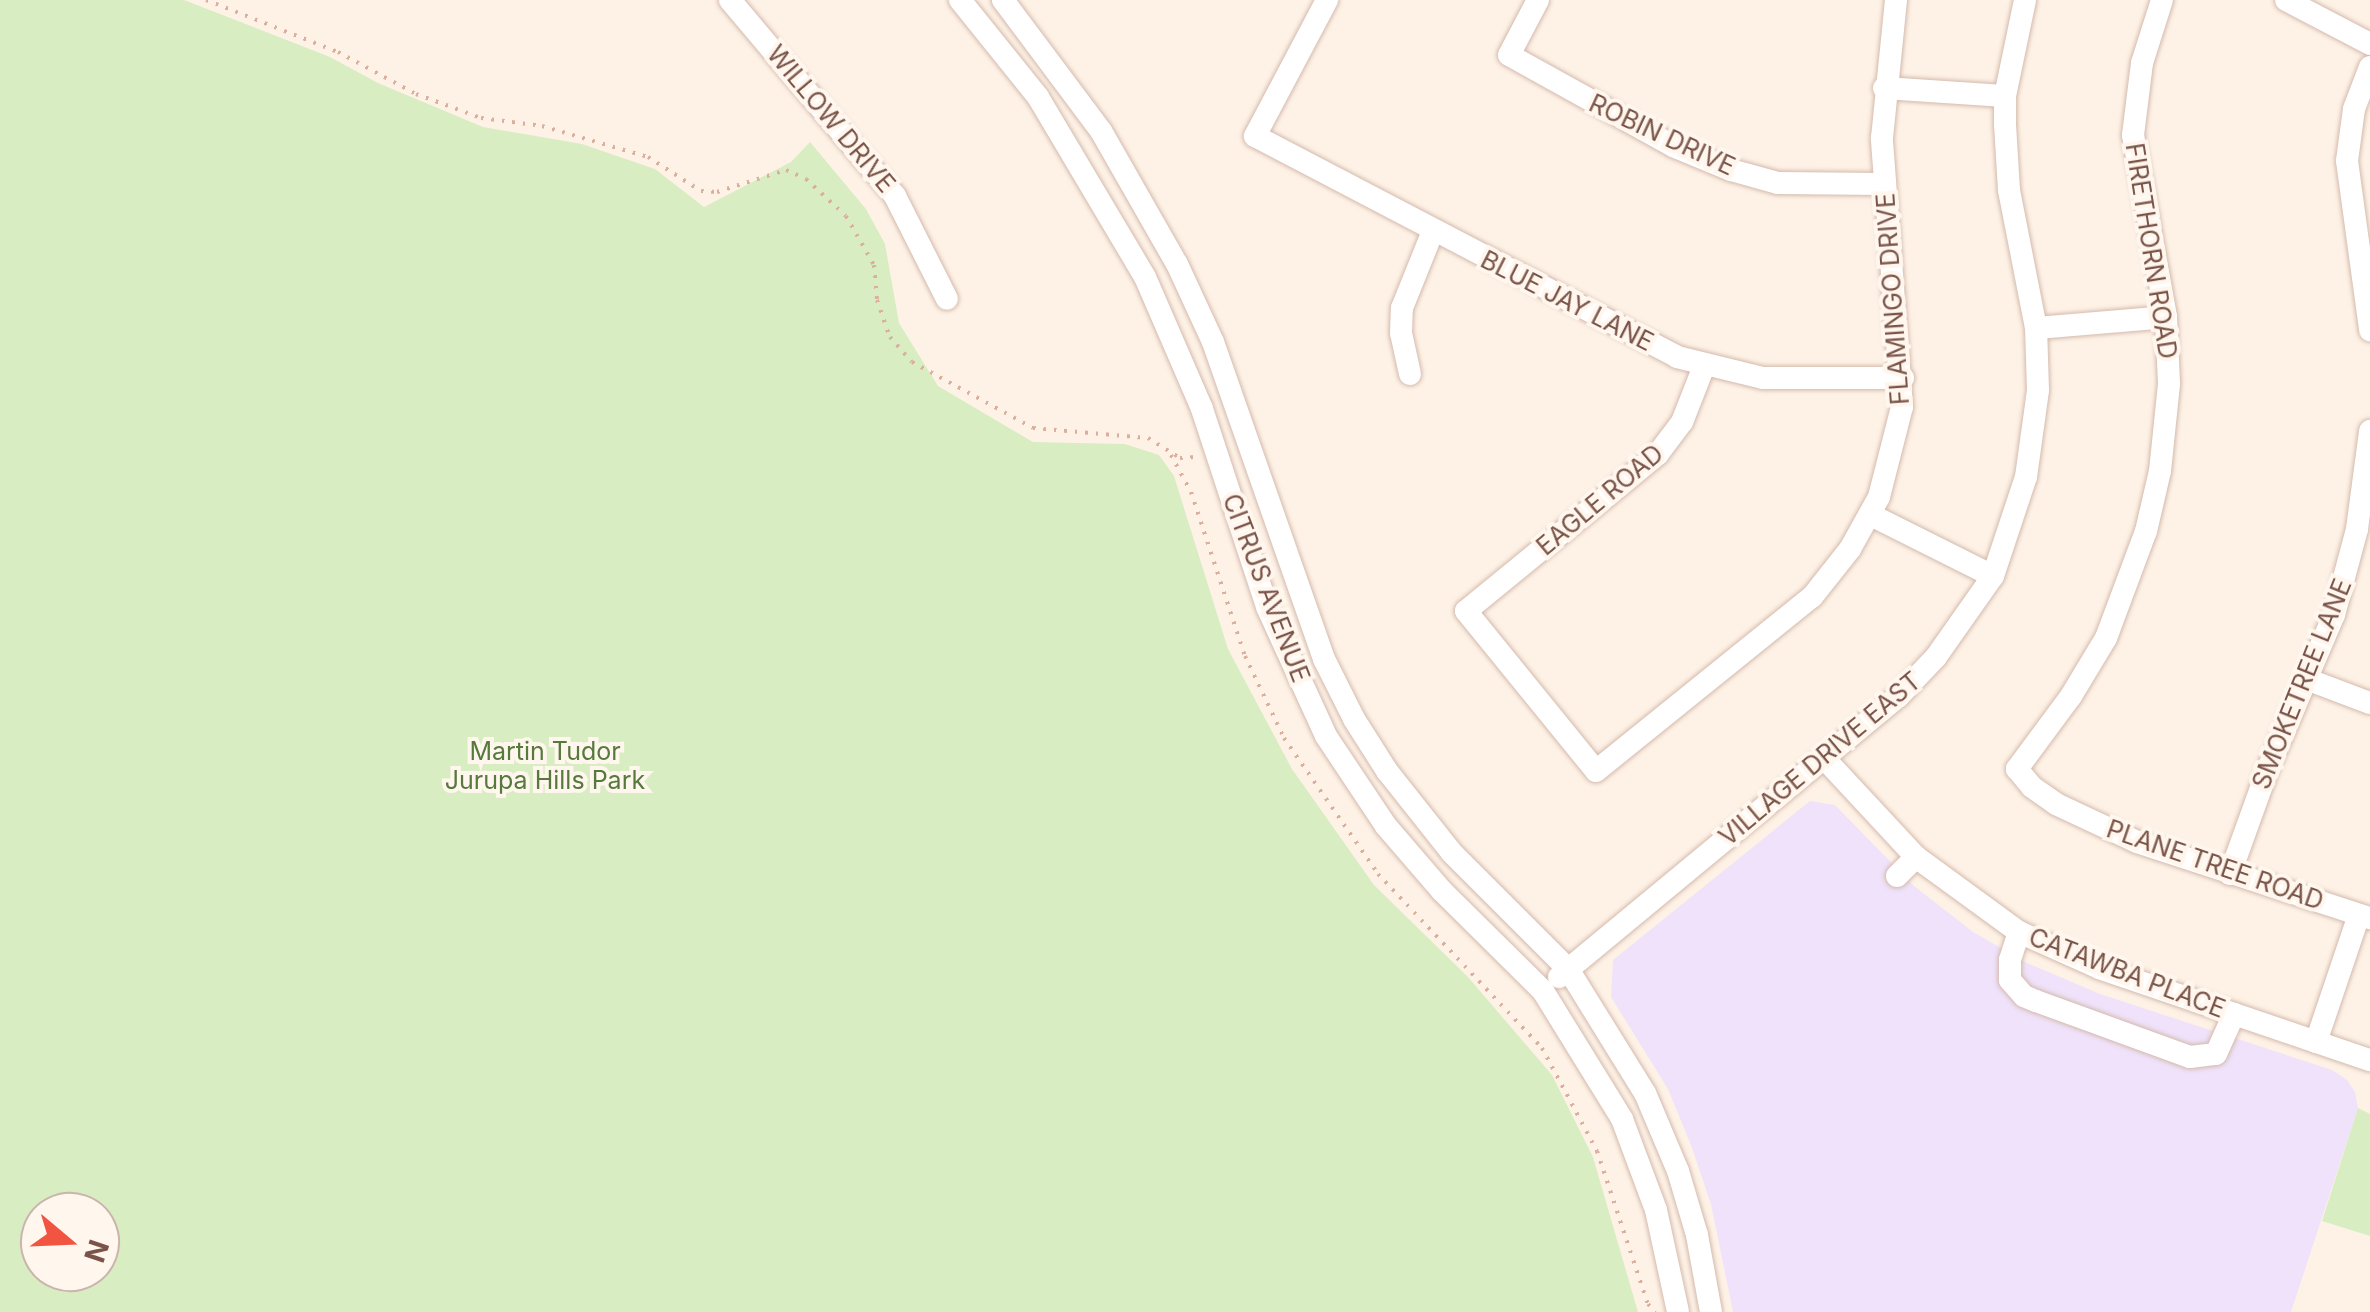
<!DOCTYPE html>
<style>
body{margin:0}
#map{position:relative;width:2370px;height:1312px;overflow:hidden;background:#fef2e6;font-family:Inter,sans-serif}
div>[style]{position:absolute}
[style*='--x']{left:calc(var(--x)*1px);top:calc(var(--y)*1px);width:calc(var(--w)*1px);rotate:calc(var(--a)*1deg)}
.education>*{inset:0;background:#efe2fa}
.green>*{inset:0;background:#d9edc3}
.path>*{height:4px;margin-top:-2px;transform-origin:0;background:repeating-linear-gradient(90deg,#dbaf9e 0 2.5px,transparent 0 10.5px)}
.roads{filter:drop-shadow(0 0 2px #d4baad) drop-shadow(0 0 2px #d4baad)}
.minor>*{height:22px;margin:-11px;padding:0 11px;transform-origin:11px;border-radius:11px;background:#fff}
span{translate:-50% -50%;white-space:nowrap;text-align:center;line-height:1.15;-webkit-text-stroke:8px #fff6ee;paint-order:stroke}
.street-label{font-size:25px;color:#7a5448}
.park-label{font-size:25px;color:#567a3c}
.north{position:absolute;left:20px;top:1192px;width:100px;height:100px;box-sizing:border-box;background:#fff6ee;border:2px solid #cab5ac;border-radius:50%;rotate:109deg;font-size:28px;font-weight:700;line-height:40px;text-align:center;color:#7a5448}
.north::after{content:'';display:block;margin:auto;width:35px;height:45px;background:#f15542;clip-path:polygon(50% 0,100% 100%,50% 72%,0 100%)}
</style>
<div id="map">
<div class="education">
<div style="clip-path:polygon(1810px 801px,1835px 805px,1914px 886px,1973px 932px,2027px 963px,2100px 994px,2332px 1070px,2347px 1080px,2355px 1092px,2358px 1108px,2291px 1312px,1733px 1312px,1711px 1204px,1691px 1145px,1668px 1089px,1611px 997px,1613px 960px)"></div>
</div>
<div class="green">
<div style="clip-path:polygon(evenodd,0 0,184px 0,330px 57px,378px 83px,483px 127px,582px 144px,655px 169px,704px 207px,791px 162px,810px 142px,866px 209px,885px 244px,899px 323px,938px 386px,1033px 442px,1125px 444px,1159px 455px,1174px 476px,1228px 649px,1292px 769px,1374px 885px,1468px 977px,1552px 1075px,1593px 1157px,1638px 1312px,0 1312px,0 0,100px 1212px,100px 1272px,40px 1272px,40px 1212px,100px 1212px)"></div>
<div style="clip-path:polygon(2358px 1108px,2370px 1114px,2370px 1236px,2322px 1221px)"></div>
</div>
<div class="path">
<div style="--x:206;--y:0;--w:142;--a:21.5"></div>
<div style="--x:338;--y:52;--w:89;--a:28.3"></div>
<div style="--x:416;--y:94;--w:69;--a:20.3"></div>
<div style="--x:481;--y:118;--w:62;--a:7.5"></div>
<div style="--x:542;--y:126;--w:110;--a:16.3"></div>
<div style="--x:648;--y:157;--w:63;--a:32.7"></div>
<div style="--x:701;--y:191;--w:16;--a:4"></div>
<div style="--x:717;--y:192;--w:72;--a:-17.7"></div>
<div style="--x:786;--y:170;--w:22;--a:24"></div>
<div style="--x:806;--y:179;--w:54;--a:42.8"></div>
<div style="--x:846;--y:216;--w:56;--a:60.3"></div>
<div style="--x:874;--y:265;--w:35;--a:85"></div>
<div style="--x:877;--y:300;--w:39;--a:71"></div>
<div style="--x:890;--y:337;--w:33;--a:49"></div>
<div style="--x:912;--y:362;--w:138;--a:28.6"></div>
<div style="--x:1033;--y:428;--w:115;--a:5"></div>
<div style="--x:1148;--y:438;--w:38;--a:32"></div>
<div style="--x:1180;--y:458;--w:16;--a:-4"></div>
<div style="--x:1171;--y:455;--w:42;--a:61.6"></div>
<div style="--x:1191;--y:492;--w:173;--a:71.8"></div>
<div style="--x:1245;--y:656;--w:91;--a:64.6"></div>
<div style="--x:1284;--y:738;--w:165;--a:55.3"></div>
<div style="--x:1378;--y:874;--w:239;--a:46.7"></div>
<div style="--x:1542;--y:1048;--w:117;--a:61.9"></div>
<div style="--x:1597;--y:1151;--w:161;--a:71.6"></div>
<div style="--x:1648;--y:1304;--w:11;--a:49"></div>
</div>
<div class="roads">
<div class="minor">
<div style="--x:730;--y:0;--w:256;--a:49.9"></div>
<div style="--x:895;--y:196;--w:115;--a:63.2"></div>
<div style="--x:960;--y:0;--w:124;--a:51.2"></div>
<div style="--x:1038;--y:97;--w:209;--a:59.3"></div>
<div style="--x:1145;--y:277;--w:144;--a:66.6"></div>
<div style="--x:1202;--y:409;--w:208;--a:71.8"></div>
<div style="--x:1267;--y:607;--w:142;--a:65.4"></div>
<div style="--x:1326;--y:736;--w:108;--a:56.3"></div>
<div style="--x:1386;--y:826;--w:86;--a:49.3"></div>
<div style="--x:1442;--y:891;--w:142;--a:44.7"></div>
<div style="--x:1543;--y:991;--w:150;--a:58.3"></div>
<div style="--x:1622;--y:1119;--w:97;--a:69.5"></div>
<div style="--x:1656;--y:1210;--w:104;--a:77.8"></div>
<div style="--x:1003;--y:0;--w:164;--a:53.2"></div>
<div style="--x:1101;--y:131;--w:153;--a:60.3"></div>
<div style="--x:1177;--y:264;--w:86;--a:65.2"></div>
<div style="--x:1213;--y:342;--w:336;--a:70.7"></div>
<div style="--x:1324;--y:659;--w:67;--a:63.4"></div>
<div style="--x:1354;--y:719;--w:62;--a:57.6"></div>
<div style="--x:1387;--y:771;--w:105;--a:51.6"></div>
<div style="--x:1452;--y:853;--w:164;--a:45"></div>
<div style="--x:1568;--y:969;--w:146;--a:58.2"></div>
<div style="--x:1645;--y:1093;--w:85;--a:67.1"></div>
<div style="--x:1678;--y:1171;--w:67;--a:73.5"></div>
<div style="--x:1697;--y:1235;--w:78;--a:79.7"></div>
<div style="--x:1327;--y:0;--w:154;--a:117.9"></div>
<div style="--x:1255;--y:136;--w:476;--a:27.6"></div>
<div style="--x:1677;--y:357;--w:89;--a:13.7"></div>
<div style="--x:1763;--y:378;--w:140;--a:0"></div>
<div style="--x:1538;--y:0;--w:62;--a:117.8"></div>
<div style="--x:1509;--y:55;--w:188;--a:29"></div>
<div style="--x:1673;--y:146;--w:63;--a:22.5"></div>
<div style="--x:1731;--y:170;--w:49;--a:15.5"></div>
<div style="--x:1778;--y:183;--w:106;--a:0.5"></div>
<div style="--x:2162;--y:0;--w:66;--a:107.6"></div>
<div style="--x:2142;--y:63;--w:73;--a:97.1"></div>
<div style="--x:2133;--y:135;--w:185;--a:79.7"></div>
<div style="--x:2166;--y:317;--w:67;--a:87.4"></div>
<div style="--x:2169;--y:384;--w:87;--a:95.9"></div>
<div style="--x:2160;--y:471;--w:62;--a:103.1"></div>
<div style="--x:2146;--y:531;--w:114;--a:110.5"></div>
<div style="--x:2106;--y:638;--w:68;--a:121.1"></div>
<div style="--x:2071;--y:696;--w:91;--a:126.5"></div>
<div style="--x:2017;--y:769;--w:23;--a:50"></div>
<div style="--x:2032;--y:787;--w:29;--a:35"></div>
<div style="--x:2056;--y:804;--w:89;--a:25.1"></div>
<div style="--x:2137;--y:842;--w:245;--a:18.1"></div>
<div style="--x:2286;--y:0;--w:95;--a:27.6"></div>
<div style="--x:2370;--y:67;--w:45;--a:110.9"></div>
<div style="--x:2354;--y:109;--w:52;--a:97.7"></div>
<div style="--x:2347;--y:161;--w:171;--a:82.2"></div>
<div style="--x:1884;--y:88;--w:121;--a:3.8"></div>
<div style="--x:2036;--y:328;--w:130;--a:-4.8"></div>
<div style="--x:1704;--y:366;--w:60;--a:111.4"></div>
<div style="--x:1682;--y:422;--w:40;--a:127"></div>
<div style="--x:1658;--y:454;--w:248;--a:140.7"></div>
<div style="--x:1466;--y:611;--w:206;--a:50.9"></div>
<div style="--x:1596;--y:771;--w:277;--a:-38.9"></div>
<div style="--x:1812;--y:597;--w:61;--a:-51.6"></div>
<div style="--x:1850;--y:549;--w:60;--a:-60.9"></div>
<div style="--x:1879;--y:497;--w:93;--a:-75.7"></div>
<div style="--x:1902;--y:407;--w:270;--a:-94.3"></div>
<div style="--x:1882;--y:138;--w:139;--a:-84.2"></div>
<div style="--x:1410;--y:374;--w:42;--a:-102.4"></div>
<div style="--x:1401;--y:333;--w:25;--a:-88"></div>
<div style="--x:1402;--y:308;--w:83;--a:-68.1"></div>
<div style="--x:1871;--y:515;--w:136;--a:26.6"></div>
<div style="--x:2309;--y:680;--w:65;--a:20.7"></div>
<div style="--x:1825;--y:759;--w:134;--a:47.1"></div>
<div style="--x:1916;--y:857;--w:127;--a:36.1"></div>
<div style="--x:2019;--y:932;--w:88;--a:24.2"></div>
<div style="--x:2099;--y:968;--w:286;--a:18.8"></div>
<div style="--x:2230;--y:874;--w:109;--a:-70.2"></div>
<div style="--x:2267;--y:771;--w:170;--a:-66.8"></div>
<div style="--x:2334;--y:615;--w:89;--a:-75"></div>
<div style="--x:2357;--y:529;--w:99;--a:-82.4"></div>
<div style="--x:1897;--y:876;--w:27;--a:-45"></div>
<div style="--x:2019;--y:932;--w:29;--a:108"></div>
<div style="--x:2010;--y:960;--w:20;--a:90"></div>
<div style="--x:2010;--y:980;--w:21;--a:49"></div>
<div style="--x:2024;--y:996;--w:13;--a:23"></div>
<div style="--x:2036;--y:1001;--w:164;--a:20"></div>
<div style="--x:2190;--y:1057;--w:26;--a:-7"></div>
<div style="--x:2216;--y:1054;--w:44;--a:-65.8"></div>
<div style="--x:1559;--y:977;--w:440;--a:-39.6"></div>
<div style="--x:1898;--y:697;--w:55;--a:-46.5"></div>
<div style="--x:1936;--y:657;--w:99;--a:-54.9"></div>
<div style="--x:1993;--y:576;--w:104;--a:-71.6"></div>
<div style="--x:2026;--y:477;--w:88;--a:-82.1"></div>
<div style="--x:2038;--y:390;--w:62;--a:-91.8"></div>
<div style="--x:2036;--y:328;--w:141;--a:-101.1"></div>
<div style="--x:2009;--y:190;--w:66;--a:-93.5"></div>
<div style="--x:2005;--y:124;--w:28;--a:-90"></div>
<div style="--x:2005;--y:96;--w:98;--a:-78.2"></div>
<div style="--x:2316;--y:1042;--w:134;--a:-71.3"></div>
</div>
</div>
<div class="street-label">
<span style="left:831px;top:119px;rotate:50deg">WILLOW DRIVE</span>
<span style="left:1662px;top:135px;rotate:25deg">ROBIN DRIVE</span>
<span style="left:2151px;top:251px;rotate:81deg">FIRETHORN ROAD</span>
<span style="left:1893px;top:299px;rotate:-94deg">FLAMINGO DRIVE</span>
<span style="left:1567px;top:301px;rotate:27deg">BLUE JAY LANE</span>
<span style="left:1600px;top:500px;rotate:-40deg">EAGLE ROAD</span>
<span style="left:1266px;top:588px;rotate:69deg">CITRUS AVENUE</span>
<span style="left:2302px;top:684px;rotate:-68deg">SMOKETREE LANE</span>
<span style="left:1820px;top:759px;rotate:-40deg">VILLAGE DRIVE EAST</span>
<span style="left:2215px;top:865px;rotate:19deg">PLANE TREE ROAD</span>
<span style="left:2127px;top:973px;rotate:21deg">CATAWBA PLACE</span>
</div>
<div class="park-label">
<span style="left:545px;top:766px">Martin Tudor<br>Jurupa Hills Park</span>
</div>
<div class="north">N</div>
</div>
